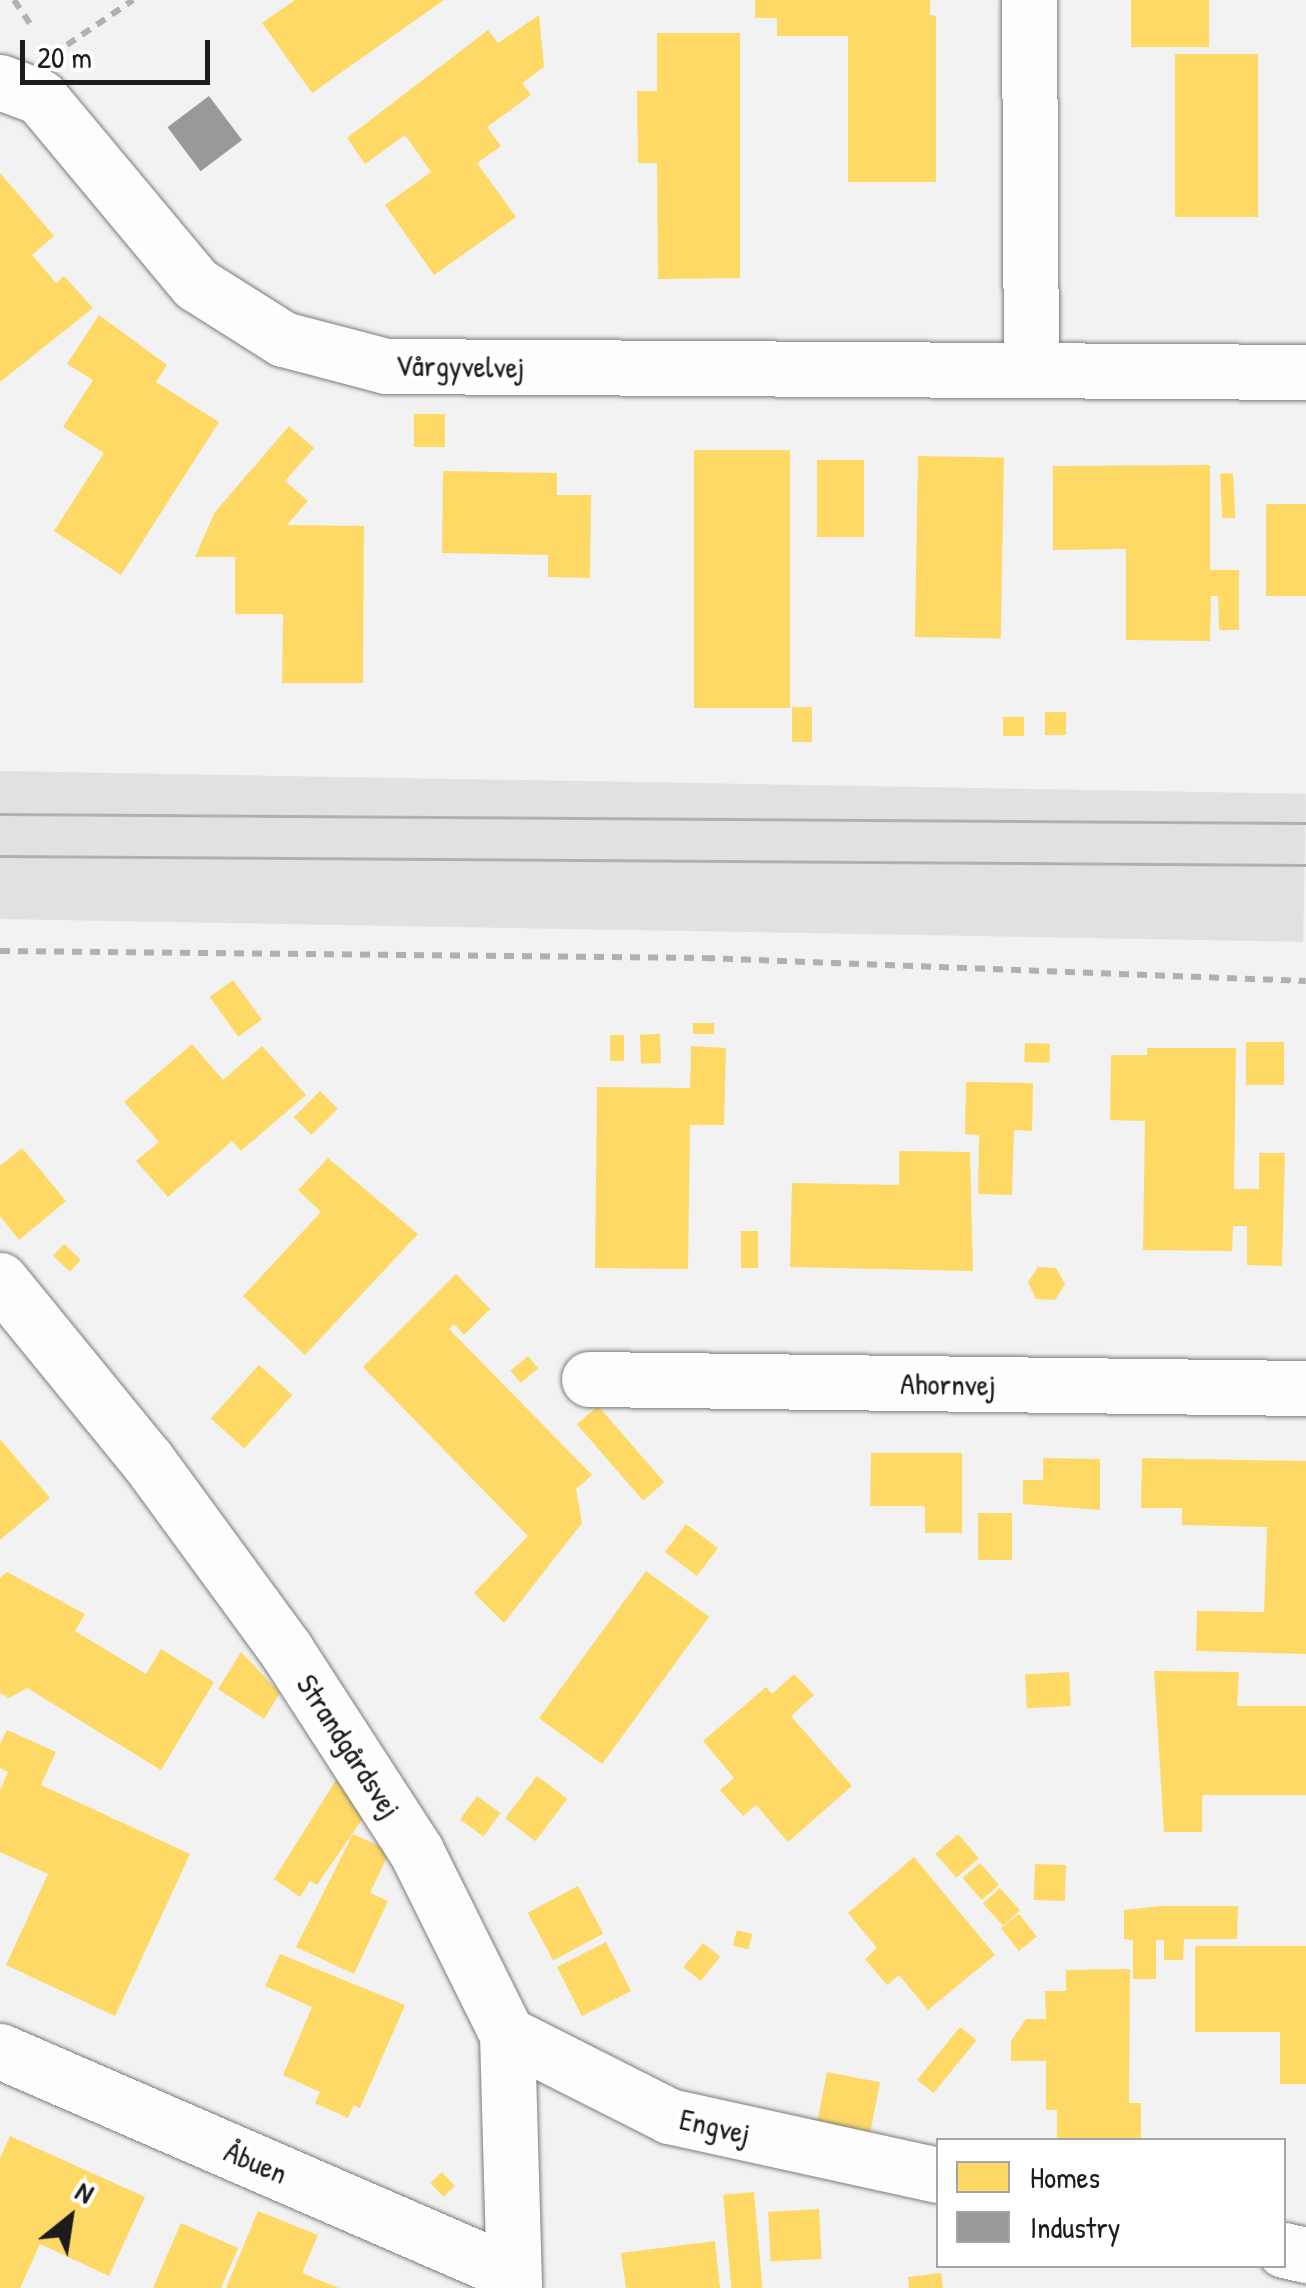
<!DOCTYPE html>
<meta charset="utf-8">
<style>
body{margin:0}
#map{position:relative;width:1306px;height:2288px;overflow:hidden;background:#f2f2f2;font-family:"Patrick Hand",sans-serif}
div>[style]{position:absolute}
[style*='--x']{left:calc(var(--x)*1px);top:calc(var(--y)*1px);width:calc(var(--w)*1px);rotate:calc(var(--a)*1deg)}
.built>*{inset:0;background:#e1e1e1;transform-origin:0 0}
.homes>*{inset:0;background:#ffd966;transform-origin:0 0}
.industry>*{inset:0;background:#999;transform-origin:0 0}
.path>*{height:6px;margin-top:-3px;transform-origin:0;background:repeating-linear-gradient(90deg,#b0b0b0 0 10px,transparent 0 18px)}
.roads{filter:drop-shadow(0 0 2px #7c7c7c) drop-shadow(0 0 2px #7c7c7c)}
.minor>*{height:55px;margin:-27.5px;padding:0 27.5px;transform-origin:27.5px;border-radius:27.5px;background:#fdfdfd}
.tram>*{height:2.5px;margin:-1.25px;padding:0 1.25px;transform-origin:1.25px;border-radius:1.25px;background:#b0b0b0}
span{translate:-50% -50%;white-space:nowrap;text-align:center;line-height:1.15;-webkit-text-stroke:10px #fff;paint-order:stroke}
.street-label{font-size:30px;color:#1c1c1c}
.legend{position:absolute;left:936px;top:2138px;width:350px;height:130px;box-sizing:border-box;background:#fff;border:2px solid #a4a4a4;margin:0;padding:12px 18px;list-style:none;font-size:30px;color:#1c1c1c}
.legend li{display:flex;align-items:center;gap:20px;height:50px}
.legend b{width:50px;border:2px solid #a4a4a4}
.north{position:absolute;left:20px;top:2168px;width:100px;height:100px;-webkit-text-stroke:8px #fff;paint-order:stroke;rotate:30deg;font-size:28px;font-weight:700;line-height:40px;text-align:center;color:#1c1c1c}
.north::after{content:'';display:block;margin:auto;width:35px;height:45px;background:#1c1c1c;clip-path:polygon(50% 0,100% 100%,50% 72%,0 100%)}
.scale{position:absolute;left:20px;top:40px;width:190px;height:45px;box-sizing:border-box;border:5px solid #1c1c1c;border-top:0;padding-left:12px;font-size:30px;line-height:35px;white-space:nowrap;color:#1c1c1c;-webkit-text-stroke:8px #fff;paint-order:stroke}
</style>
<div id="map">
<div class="built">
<div style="left:0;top:771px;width:1306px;height:148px;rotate:1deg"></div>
</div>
<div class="homes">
<div style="clip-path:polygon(295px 0,444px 0,312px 93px,262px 23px)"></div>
<div style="clip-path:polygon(755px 0,930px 0,930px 15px,936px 16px,936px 182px,848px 182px,848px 36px,777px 36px,777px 18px,755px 18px)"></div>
<div style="left:1131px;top:0;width:78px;height:47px"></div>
<div style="clip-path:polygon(539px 15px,544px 67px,522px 83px,531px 95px,487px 127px,501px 146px,477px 163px,516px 217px,434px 275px,385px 205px,431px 172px,405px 135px,365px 164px,347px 138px,488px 30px,498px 43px)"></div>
<div style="clip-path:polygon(657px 33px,740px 33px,740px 278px,658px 279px,657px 163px,638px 163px,637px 91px,657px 91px)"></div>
<div style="left:1175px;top:54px;width:83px;height:163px"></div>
<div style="clip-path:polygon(0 173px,54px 236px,32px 255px,56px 283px,64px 276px,93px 308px,0 382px)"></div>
<div style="clip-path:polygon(99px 315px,167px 365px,156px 382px,219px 422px,121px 575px,54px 531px,104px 453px,63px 427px,93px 380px,67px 364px)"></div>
<div style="left:414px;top:414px;width:31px;height:33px"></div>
<div style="clip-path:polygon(289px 426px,314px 448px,285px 481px,308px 501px,287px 525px,364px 526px,363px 683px,282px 683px,283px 614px,235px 614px,235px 557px,195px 557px,215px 512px)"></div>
<div style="left:694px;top:450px;width:96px;height:258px"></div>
<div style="left:918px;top:456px;width:86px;height:181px;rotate:1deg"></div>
<div style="left:864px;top:460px;width:77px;height:47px;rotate:90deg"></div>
<div style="clip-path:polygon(1210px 465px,1210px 570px,1239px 570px,1239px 630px,1219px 630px,1218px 596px,1211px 596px,1210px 641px,1126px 640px,1126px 549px,1053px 550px,1053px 466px)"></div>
<div style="clip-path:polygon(443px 471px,557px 473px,557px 495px,591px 495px,590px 578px,548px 577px,548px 555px,442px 553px)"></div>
<div style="left:1233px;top:473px;width:45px;height:13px;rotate:87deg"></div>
<div style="left:1266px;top:504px;width:40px;height:92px"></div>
<div style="left:792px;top:707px;width:20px;height:35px"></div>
<div style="left:1045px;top:712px;width:21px;height:23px"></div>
<div style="left:1003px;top:717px;width:21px;height:19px"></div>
<div style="left:233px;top:980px;width:49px;height:29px;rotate:54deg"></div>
<div style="left:693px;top:1023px;width:21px;height:11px"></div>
<div style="left:660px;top:1034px;width:29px;height:20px;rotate:88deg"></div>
<div style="left:610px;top:1035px;width:14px;height:26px"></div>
<div style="left:1246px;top:1042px;width:38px;height:43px"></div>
<div style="left:1025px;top:1043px;width:25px;height:19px;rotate:2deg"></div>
<div style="clip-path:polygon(192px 1044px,223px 1080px,262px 1046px,306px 1095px,241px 1151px,232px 1141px,168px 1197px,136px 1161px,159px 1142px,124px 1102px)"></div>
<div style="clip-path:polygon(691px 1046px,726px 1048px,724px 1125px,690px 1125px,688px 1269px,595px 1268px,597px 1087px,690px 1088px)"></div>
<div style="clip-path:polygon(1147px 1048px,1236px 1048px,1234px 1189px,1259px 1189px,1259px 1153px,1285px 1153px,1282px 1266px,1247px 1265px,1247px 1226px,1233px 1226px,1232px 1251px,1143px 1250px,1145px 1121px,1110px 1120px,1111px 1055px,1147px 1055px)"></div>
<div style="clip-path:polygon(966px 1082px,1033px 1083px,1032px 1131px,1014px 1130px,1012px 1195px,978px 1194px,979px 1135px,965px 1134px)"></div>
<div style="left:320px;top:1091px;width:25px;height:37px;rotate:45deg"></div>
<div style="clip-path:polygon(22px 1148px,66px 1201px,19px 1240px,0 1216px,0 1166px)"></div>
<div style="clip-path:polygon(899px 1151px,970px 1152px,973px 1271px,790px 1267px,792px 1183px,899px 1185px)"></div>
<div style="clip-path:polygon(328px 1158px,418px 1234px,305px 1355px,243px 1296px,321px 1212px,298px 1190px)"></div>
<div style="left:741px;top:1231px;width:17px;height:37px"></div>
<div style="left:64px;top:1244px;width:23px;height:16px;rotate:43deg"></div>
<div style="clip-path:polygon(1038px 1267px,1056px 1268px,1065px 1284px,1055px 1300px,1036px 1299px,1028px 1282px)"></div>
<div style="clip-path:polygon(456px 1274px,490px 1309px,464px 1335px,454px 1324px,449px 1329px,592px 1475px,576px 1489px,582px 1523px,504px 1623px,474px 1593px,528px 1536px,363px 1367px)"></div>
<div style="left:528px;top:1356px;width:16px;height:23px;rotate:50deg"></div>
<div style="left:259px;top:1365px;width:45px;height:72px;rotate:42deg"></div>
<div style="left:598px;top:1406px;width:101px;height:28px;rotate:49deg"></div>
<div style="clip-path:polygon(0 1439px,50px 1498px,0 1540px)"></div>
<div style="clip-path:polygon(871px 1453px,962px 1453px,962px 1533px,925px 1533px,925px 1506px,870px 1506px)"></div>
<div style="clip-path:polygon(1043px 1458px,1100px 1459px,1100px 1510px,1023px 1504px,1023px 1480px,1043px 1480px)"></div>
<div style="clip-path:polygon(1142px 1458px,1306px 1461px,1306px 1654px,1196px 1651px,1197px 1611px,1264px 1612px,1267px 1527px,1182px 1525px,1182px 1508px,1141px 1508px)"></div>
<div style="left:1012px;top:1513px;width:47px;height:34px;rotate:90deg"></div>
<div style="left:686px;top:1524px;width:40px;height:35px;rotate:37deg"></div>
<div style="left:646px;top:1571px;width:78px;height:182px;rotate:36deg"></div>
<div style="clip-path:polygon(7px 1572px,85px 1614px,75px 1631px,146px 1674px,161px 1649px,214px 1682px,161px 1770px,27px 1688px,9px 1698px,0 1693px,0 1578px)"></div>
<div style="clip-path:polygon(241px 1652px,280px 1693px,264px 1719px,218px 1689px)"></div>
<div style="clip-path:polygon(1154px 1671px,1239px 1672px,1237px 1706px,1306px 1706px,1306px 1795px,1202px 1795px,1202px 1832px,1164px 1832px)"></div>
<div style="left:1069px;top:1672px;width:34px;height:44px;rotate:87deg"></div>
<div style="clip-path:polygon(794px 1674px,814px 1695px,791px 1716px,852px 1786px,788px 1842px,756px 1805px,743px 1816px,720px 1790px,734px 1778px,703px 1741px,766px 1687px,772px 1694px)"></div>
<div style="clip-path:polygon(7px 1730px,56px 1752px,41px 1785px,190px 1854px,115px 2016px,6px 1965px,48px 1874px,0 1852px,0 1790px,8px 1772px,0 1768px,0 1744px)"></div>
<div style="left:537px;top:1776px;width:38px;height:53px;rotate:37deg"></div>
<div style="clip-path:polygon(336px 1780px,368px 1811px,317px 1885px,310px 1881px,300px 1897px,274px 1879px)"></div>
<div style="left:477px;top:1796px;width:29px;height:29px;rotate:36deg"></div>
<div style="clip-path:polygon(353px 1834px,390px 1851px,370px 1893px,388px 1901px,354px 1974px,296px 1947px)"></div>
<div style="left:958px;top:1834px;width:32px;height:30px;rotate:49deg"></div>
<div style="clip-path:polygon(914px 1857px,995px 1955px,928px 2010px,899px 1975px,887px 1985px,865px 1959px,877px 1948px,848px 1913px)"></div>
<div style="left:980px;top:1863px;width:29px;height:23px;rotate:49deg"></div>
<div style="left:1035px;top:1864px;width:31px;height:36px;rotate:2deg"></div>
<div style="left:578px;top:1886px;width:54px;height:57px;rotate:62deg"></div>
<div style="left:1000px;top:1888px;width:30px;height:23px;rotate:48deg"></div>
<div style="clip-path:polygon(1161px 1906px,1238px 1906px,1237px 1939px,1184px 1939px,1183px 1960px,1164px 1960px,1164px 1940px,1156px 1940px,1156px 1979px,1133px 1979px,1133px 1940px,1124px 1939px,1124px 1910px)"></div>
<div style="left:1019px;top:1914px;width:29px;height:23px;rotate:52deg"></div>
<div style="left:737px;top:1930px;width:16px;height:16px;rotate:15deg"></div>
<div style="left:606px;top:1942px;width:55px;height:55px;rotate:63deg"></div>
<div style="left:703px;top:1943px;width:22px;height:31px;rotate:39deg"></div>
<div style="clip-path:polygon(1195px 1946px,1306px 1946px,1306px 2084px,1280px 2084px,1280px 2032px,1195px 2032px)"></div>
<div style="clip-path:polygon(280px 1954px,405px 2005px,360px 2108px,354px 2105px,348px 2118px,315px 2103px,320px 2092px,283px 2075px,312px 2007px,265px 1986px)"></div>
<div style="clip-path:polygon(1130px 1969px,1129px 2103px,1141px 2103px,1141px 2140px,1057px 2140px,1057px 2110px,1046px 2110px,1046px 2061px,1011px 2061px,1011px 2041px,1026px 2019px,1046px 2019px,1045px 1991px,1066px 1991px,1066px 1970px)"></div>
<div style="left:960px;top:2027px;width:21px;height:68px;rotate:39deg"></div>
<div style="left:827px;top:2072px;width:54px;height:51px;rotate:11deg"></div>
<div style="clip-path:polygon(10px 2136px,145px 2197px,109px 2276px,40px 2244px,20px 2288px,0 2288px,0 2158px)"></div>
<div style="left:442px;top:2172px;width:19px;height:16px;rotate:47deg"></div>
<div style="left:754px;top:2192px;width:96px;height:31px;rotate:85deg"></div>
<div style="left:819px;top:2209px;width:50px;height:51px;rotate:87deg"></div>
<div style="clip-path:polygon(258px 2211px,318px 2235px,302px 2273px,339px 2288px,226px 2288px)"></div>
<div style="clip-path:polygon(181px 2223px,238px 2248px,221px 2288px,153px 2288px)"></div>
<div style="clip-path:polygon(715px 2241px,720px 2288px,626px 2288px,621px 2253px)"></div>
<div style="clip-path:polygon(941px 2273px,943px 2288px,909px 2288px,908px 2277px)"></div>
</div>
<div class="industry">
<div style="left:209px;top:96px;width:55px;height:52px;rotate:53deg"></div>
</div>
<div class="path">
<div style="--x:14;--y:0;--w:34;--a:56"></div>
<div style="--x:67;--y:45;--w:80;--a:-34.3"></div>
<div style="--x:0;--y:951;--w:705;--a:0.57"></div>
<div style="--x:705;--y:958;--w:601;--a:2.19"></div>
</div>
<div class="roads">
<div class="minor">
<div style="--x:1029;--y:0;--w:370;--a:89.7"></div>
<div style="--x:0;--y:82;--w:43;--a:20.6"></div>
<div style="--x:40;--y:97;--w:244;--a:50.2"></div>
<div style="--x:196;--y:284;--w:103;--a:32.3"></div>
<div style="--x:283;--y:339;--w:106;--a:14.7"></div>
<div style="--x:386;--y:366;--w:920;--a:0.37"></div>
<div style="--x:0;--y:1280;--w:232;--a:50.8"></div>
<div style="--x:147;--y:1460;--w:235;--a:53.8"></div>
<div style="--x:286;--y:1650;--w:239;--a:57.1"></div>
<div style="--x:416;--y:1851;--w:204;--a:63.6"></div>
<div style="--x:507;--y:2034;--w:254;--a:88.4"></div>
<div style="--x:589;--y:1379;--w:717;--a:0.72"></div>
<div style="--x:507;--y:2034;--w:182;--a:26.8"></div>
<div style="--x:669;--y:2116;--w:275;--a:12.4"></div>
<div style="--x:0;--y:2051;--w:557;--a:23.48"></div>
<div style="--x:1284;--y:2250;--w:23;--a:13"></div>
</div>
</div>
<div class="tram">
<div style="--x:0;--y:814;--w:1306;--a:0.39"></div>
<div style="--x:0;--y:856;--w:1306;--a:0.39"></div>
</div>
<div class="street-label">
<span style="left:460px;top:366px;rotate:1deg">Vårgyvelvej</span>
<span style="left:948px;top:1384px;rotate:1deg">Ahornvej</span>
<span style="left:349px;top:1746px;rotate:57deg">Strandgårdsvej</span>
<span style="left:715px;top:2126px;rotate:13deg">Engvej</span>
<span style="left:256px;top:2162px;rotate:23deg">Åbuen</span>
</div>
<ul class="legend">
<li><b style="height:28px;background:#ffd966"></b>Homes</li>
<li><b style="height:28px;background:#999"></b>Industry</li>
</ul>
<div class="north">N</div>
<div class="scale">20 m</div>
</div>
